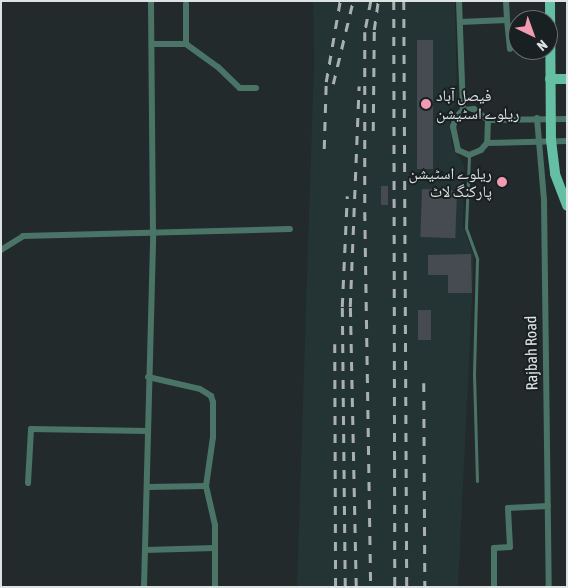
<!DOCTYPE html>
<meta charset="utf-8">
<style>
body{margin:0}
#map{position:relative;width:568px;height:588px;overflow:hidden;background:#222a2b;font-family:"Asap Condensed","Noto Naskh Arabic",sans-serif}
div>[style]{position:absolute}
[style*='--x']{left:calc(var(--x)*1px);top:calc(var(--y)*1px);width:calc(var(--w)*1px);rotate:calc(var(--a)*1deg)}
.built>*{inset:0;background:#243435}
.building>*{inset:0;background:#454b50;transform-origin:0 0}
.lane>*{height:3px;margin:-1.5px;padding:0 1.5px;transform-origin:1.5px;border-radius:1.5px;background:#4a7466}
.street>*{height:6px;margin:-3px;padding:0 3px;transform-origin:3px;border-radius:3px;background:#4a7466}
.primary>*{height:10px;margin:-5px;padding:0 5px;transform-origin:5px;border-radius:5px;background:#64bfa3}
.rail>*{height:2.5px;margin-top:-1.25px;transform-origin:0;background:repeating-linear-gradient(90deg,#aab0b0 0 9px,transparent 0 18px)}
.dots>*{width:14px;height:14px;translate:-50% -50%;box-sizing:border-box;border:2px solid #192021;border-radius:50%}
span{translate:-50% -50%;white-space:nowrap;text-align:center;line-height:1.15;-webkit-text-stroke:4px #192021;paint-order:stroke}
.poi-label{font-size:16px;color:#dde2e2}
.left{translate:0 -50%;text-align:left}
.right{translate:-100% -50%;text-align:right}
.street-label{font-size:16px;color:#dde2e2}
.frame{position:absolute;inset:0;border:2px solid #dde2e2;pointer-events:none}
.north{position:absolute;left:508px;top:10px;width:50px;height:50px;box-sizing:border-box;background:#192021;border:1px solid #676e6e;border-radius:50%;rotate:138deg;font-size:14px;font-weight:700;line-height:20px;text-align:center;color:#dde2e2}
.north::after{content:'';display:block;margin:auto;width:18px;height:22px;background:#f19ab2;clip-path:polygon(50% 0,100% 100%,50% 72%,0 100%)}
</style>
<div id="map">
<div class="built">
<div style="clip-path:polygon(313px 1px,455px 1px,457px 102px,449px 116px,452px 146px,464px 165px,463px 227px,474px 256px,458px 587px,297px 587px,314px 62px)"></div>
</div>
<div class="building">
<div style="left:417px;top:40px;width:16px;height:129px"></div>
<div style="left:381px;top:186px;width:7px;height:19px"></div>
<div style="left:422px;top:189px;width:35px;height:48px;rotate:2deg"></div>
<div style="clip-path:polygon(471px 254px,472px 293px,448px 293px,448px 275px,428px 275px,428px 255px)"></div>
<div style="left:431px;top:310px;width:30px;height:13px;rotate:90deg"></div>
</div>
<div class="lane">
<div style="--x:469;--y:156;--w:72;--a:92.4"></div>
<div style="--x:466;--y:228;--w:33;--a:70"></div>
<div style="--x:477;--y:259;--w:115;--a:91.5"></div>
<div style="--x:474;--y:374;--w:107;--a:88.4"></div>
</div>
<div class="street">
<div style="--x:459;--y:1;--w:109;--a:87.9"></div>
<div style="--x:186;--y:4;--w:40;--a:90"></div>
<div style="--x:507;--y:20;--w:29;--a:84"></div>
<div style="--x:460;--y:22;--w:47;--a:-2.4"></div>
<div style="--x:507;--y:20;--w:19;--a:-93"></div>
<div style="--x:152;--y:44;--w:34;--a:0"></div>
<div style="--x:186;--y:44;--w:39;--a:36"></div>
<div style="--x:218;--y:67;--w:30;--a:44"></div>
<div style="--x:240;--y:88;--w:16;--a:0"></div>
<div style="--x:474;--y:109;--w:18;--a:38"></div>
<div style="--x:488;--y:120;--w:23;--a:92"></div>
<div style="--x:487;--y:143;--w:9;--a:131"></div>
<div style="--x:481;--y:150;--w:13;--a:157"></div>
<div style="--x:469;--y:155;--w:12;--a:-156"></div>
<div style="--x:458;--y:150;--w:24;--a:-102"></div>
<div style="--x:453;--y:127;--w:10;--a:-73"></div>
<div style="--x:456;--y:117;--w:10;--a:-45"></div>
<div style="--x:463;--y:110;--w:11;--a:-5"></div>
<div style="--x:537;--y:118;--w:82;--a:85.1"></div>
<div style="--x:544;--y:200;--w:387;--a:89.3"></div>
<div style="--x:488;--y:120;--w:79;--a:-0.7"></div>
<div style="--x:487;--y:143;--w:80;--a:-1.4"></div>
<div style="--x:1;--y:250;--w:26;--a:-32"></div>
<div style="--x:23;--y:236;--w:267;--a:-1.5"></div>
<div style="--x:148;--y:377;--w:53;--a:13"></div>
<div style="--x:200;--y:389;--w:13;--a:32"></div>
<div style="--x:211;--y:396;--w:6;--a:72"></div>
<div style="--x:213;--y:402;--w:35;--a:90"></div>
<div style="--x:213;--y:437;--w:49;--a:98.1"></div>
<div style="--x:206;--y:486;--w:40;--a:77"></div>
<div style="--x:215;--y:525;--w:62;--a:90"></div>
<div style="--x:28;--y:483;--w:54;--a:-86.8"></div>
<div style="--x:31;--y:429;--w:117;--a:1"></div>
<div style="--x:147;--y:487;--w:59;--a:-1"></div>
<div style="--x:145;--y:550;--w:70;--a:-1.6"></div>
<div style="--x:144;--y:587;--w:354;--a:-88.5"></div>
<div style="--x:153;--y:233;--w:232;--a:-90.5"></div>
<div style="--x:494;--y:587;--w:39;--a:-90"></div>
<div style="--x:494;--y:548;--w:16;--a:-4"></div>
<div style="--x:510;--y:547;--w:39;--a:-93"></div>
<div style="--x:508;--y:508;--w:40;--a:-2.9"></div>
</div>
<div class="primary">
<div style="--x:550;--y:1;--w:139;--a:89.6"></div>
<div style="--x:551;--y:140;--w:34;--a:83"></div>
<div style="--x:555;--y:174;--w:34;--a:69"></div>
<div style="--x:550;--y:79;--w:17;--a:0"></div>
</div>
<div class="rail">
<div style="--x:371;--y:1;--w:32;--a:101"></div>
<div style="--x:365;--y:32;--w:180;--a:90"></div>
<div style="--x:365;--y:212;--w:375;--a:89.1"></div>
<div style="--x:394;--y:1;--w:586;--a:89.9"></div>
<div style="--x:404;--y:1;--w:586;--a:89.71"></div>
<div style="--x:333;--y:84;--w:85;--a:-76.5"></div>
<div style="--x:373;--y:131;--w:101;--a:-89.4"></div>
<div style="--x:374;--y:30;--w:29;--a:-82"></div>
<div style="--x:324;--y:149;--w:67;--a:-88.3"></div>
<div style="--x:326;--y:82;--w:82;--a:-80.2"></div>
<div style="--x:335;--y:344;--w:243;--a:89.8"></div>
<div style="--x:424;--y:383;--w:204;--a:89.7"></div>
<div style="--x:345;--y:587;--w:280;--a:-90.6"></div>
<div style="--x:342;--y:307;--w:111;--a:-87.4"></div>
<div style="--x:356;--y:587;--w:280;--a:-91.2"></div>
<div style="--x:350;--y:307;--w:221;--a:-87.7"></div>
</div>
<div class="dots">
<div style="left:426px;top:104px;background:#f19ab2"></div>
<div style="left:502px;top:182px;background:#f19ab2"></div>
</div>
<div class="poi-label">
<span class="left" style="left:436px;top:104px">فیصل آباد<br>ریلوے اسٹیشن</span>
<span class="right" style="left:492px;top:182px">ریلوے اسٹیشن<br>پارکنگ لاٹ</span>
</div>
<div class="street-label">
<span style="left:531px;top:353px;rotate:-91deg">Rajbah Road</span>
</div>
<div class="frame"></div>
<div class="north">N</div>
</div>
